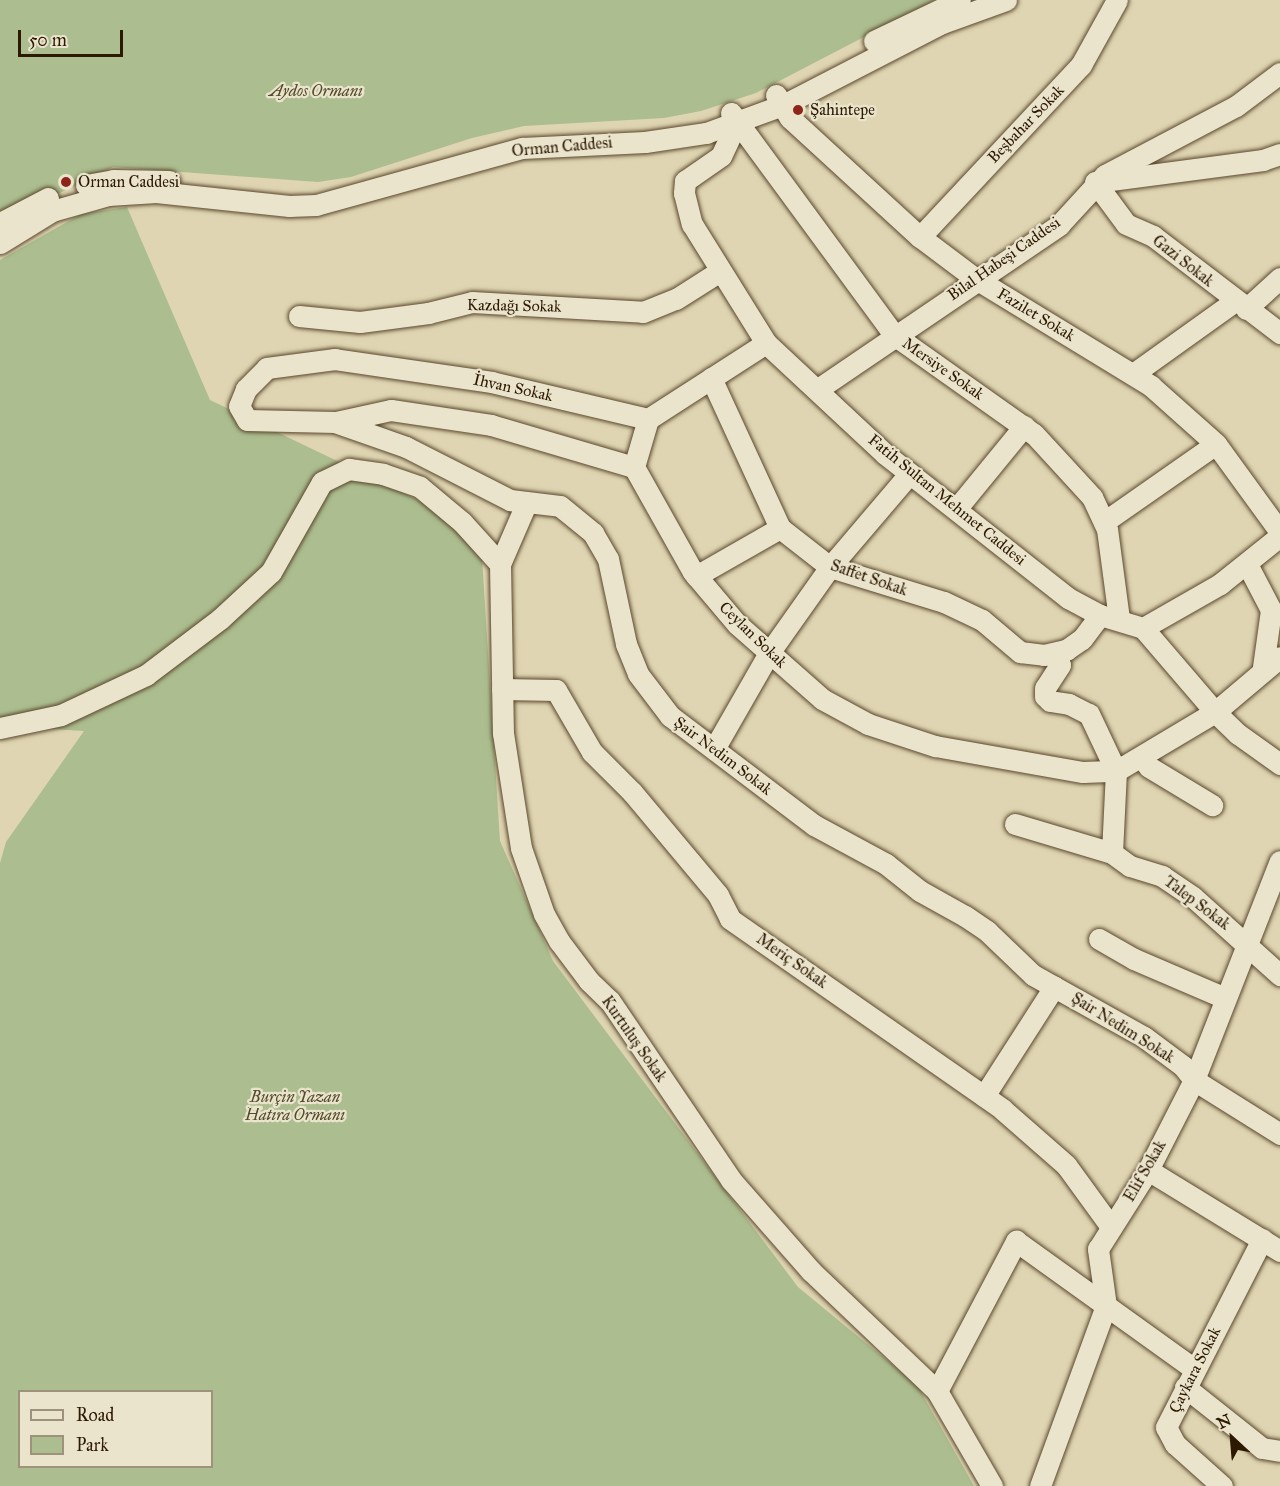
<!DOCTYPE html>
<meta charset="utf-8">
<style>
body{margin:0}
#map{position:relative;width:1280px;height:1486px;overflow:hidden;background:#dfd5b2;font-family:"IM FELL Great Primer",serif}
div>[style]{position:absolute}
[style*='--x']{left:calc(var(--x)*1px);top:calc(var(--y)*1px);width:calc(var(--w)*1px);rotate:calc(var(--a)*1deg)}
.green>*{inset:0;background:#acbe90}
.roads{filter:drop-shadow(0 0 2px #5a472c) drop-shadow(0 0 2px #5a472c)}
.minor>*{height:21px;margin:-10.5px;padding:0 10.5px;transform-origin:10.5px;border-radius:10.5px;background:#eae4cd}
.dots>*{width:16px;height:16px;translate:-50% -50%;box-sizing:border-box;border:3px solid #eae4cd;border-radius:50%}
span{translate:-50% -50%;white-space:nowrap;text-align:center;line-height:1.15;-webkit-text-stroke:4.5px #eae4cd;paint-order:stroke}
.park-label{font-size:16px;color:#534a2b;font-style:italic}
.poi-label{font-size:16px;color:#2d1800}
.left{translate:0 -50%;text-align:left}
.street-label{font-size:16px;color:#2d1800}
.legend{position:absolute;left:18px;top:1390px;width:195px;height:78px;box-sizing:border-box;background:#eae4cd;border:2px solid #9e927b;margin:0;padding:8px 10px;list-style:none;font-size:18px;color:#2d1800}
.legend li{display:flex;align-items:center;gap:12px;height:30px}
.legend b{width:30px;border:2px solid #9e927b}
.north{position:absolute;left:1202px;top:1408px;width:60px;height:60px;-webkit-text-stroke:4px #eae4cd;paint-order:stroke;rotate:334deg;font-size:16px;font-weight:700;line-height:24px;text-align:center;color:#2d1800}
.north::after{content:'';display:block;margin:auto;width:21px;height:27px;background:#2d1800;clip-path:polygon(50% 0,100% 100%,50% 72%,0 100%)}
.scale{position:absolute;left:18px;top:30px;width:105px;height:27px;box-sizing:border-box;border:3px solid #2d1800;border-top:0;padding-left:8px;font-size:18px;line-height:21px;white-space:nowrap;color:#2d1800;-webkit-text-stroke:4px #eae4cd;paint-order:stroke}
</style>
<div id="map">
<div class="green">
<div style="clip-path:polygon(0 0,935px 0,756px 93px,701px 111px,664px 118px,524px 126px,472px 138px,351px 177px,318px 182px,113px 167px,0 222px)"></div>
<div style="clip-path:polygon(evenodd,127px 207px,210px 400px,435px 508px,482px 558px,500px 841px,553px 961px,798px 1287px,917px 1385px,974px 1486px,0 1486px,0 863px,6px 842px,84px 731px,0 726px,0 260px,81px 214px,127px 207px,20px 1392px,212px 1392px,212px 1466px,20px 1466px,20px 1392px)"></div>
</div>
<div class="roads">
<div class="minor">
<div style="--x:874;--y:41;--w:95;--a:-25.5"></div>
<div style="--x:776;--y:95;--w:27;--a:59"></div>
<div style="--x:790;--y:118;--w:176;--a:42.5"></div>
<div style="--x:920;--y:237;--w:70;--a:36.9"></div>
<div style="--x:976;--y:279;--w:205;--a:31.4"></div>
<div style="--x:1151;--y:386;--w:87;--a:41.7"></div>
<div style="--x:1216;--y:444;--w:109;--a:54"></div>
<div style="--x:731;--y:113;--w:275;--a:53.7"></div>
<div style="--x:894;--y:335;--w:171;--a:35.3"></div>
<div style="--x:1034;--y:434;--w:86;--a:47.4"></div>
<div style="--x:1092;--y:497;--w:35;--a:65"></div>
<div style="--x:1107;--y:529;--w:91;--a:82.4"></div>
<div style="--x:736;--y:124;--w:35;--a:115"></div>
<div style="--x:721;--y:156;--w:44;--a:145.2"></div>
<div style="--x:685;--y:181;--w:12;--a:95"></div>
<div style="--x:684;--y:193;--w:32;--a:76"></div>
<div style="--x:692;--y:224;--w:140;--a:58.1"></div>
<div style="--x:766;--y:343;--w:163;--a:43"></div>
<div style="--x:885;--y:454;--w:233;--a:38.2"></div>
<div style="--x:1068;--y:598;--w:36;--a:28"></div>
<div style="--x:1100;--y:615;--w:45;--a:16.8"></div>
<div style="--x:1143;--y:628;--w:111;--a:49.4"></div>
<div style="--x:1215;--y:712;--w:32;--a:44"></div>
<div style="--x:1238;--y:734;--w:52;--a:35.5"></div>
<div style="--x:1280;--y:154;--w:18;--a:161"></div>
<div style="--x:1263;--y:160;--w:169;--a:172.5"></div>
<div style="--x:1095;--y:182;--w:52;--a:53.6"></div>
<div style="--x:1126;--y:224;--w:30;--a:24"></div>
<div style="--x:1153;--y:236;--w:160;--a:37.4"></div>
<div style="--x:86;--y:185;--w:27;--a:-10"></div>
<div style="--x:113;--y:180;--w:56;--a:1"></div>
<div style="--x:0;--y:223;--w:54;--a:-27.5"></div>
<div style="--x:920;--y:237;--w:236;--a:-46.9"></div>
<div style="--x:1081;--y:65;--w:74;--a:-61"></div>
<div style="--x:0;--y:243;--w:61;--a:-31.6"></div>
<div style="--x:52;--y:211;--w:58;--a:-15.9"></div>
<div style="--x:108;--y:195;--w:48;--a:-3.6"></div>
<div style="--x:156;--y:192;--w:134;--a:6"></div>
<div style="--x:289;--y:206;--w:27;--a:-2"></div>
<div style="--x:316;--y:205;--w:214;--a:-15.5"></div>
<div style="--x:522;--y:148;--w:123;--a:-2.8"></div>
<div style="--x:645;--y:142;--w:62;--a:-8.4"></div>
<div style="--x:706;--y:133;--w:82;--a:-20"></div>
<div style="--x:783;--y:105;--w:179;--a:-27.3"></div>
<div style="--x:942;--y:23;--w:68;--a:-19.8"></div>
<div style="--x:1246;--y:309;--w:46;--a:-42.4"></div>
<div style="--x:299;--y:316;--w:61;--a:5.6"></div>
<div style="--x:360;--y:322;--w:69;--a:-7.5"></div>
<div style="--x:428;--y:313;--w:45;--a:-14"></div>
<div style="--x:472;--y:302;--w:171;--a:3.3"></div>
<div style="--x:643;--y:312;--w:35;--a:-22"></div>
<div style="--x:676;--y:299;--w:52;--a:-32.5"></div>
<div style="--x:766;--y:343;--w:140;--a:147.2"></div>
<div style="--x:648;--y:419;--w:160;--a:-166.7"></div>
<div style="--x:492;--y:382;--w:159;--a:-171.7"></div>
<div style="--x:335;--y:359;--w:69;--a:172.5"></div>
<div style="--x:267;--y:368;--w:30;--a:135"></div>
<div style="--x:246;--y:389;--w:18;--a:112"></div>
<div style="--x:239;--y:406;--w:16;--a:60"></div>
<div style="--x:247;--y:420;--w:88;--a:1.3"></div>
<div style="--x:335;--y:422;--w:75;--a:19.4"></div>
<div style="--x:406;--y:447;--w:117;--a:27"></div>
<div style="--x:510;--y:500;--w:50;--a:6.8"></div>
<div style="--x:560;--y:506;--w:43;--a:39.3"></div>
<div style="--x:593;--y:533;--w:30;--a:60"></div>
<div style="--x:608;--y:559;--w:87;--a:78"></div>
<div style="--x:626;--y:644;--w:32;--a:68"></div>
<div style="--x:638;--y:674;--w:53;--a:52.7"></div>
<div style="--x:670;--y:716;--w:181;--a:37.1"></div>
<div style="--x:814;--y:825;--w:82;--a:28.4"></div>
<div style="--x:886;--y:864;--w:43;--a:38.5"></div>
<div style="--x:920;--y:891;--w:51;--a:29.1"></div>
<div style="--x:965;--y:916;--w:27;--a:34"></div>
<div style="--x:987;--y:931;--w:64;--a:43.7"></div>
<div style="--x:1033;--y:975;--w:127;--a:29.2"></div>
<div style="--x:1144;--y:1037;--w:49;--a:36.6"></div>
<div style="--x:1183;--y:1066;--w:18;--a:52"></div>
<div style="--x:1194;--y:1080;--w:102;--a:32.1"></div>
<div style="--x:1133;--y:374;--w:125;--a:-35.6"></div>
<div style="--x:711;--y:378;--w:165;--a:65.3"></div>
<div style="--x:780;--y:528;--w:63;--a:38"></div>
<div style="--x:830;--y:567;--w:119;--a:17.1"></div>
<div style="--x:944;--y:602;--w:42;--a:25.3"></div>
<div style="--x:982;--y:620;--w:50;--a:40.1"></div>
<div style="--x:1020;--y:652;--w:24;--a:7"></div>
<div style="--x:1044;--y:655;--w:23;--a:-13"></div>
<div style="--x:1066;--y:650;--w:19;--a:-35"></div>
<div style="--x:1082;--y:639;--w:30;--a:-53"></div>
<div style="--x:818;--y:389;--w:292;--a:-34.2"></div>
<div style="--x:1059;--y:225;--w:68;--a:-47.4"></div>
<div style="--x:1105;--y:175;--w:148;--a:-27.8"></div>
<div style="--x:1236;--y:106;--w:55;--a:-36.9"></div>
<div style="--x:336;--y:422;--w:56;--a:-12.3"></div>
<div style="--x:391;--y:410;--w:101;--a:8.5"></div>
<div style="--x:491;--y:425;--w:149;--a:16.4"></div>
<div style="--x:634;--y:467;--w:120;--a:60.7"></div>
<div style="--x:693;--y:572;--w:68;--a:49.8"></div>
<div style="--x:737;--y:624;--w:113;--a:41.4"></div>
<div style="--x:822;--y:699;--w:52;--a:28.5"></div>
<div style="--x:868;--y:724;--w:71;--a:18.2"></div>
<div style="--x:935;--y:746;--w:150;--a:10"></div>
<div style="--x:1083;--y:772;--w:33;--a:-2"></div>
<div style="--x:1116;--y:771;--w:115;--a:-30.8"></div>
<div style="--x:1215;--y:712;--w:85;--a:-40.2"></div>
<div style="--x:634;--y:467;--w:50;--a:-73.7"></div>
<div style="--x:526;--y:504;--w:65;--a:113.4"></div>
<div style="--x:500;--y:564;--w:169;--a:89"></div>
<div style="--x:503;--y:733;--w:116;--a:81.1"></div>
<div style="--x:521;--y:848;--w:70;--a:70.8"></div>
<div style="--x:544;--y:914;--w:31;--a:61"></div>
<div style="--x:559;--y:941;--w:50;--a:53.1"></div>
<div style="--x:589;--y:981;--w:29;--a:44"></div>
<div style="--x:610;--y:1001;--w:216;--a:55.9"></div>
<div style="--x:731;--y:1180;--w:121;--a:48.7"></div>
<div style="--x:811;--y:1271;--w:174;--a:43.6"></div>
<div style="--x:937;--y:1391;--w:110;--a:59.9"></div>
<div style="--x:957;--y:508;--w:106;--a:-50.7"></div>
<div style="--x:1104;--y:522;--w:136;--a:-34.9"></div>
<div style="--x:1247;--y:564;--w:52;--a:62.4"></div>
<div style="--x:1271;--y:610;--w:58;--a:98"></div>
<div style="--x:696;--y:576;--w:97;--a:-29.7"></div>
<div style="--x:1143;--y:628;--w:89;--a:-29.7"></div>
<div style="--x:1220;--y:584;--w:77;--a:-38.7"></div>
<div style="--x:1055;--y:655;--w:11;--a:63"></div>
<div style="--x:1060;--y:665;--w:27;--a:123"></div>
<div style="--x:1045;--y:688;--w:8;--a:90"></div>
<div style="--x:1045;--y:696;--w:7;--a:45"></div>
<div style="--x:1050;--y:701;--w:19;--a:9"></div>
<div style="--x:1069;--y:704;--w:22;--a:27"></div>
<div style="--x:1089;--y:714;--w:63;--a:64.7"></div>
<div style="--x:1116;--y:771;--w:82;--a:92.8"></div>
<div style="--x:1112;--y:853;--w:22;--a:36"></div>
<div style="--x:1130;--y:866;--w:34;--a:17"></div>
<div style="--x:1162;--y:876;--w:37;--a:34"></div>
<div style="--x:1193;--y:897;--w:117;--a:41.9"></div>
<div style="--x:502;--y:689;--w:54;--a:1.1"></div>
<div style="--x:556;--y:690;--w:72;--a:59.9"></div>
<div style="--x:592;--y:752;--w:57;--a:45"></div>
<div style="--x:632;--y:792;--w:134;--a:50.1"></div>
<div style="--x:718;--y:895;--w:27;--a:63"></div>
<div style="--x:730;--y:919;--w:332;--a:34.9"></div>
<div style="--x:1002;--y:1109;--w:85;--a:41.2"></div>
<div style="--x:1066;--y:1165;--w:77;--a:54"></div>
<div style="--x:0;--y:728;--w:62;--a:-12"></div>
<div style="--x:61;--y:715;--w:94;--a:-25.2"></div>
<div style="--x:146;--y:675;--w:93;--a:-37.1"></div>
<div style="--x:220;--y:619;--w:69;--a:-42.7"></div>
<div style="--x:271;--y:572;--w:103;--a:-60.5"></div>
<div style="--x:322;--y:482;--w:30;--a:-26"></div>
<div style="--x:349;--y:469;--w:34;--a:8"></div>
<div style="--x:383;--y:474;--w:39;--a:19"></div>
<div style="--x:420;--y:487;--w:55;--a:39.8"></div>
<div style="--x:462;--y:522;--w:57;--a:47.9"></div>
<div style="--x:714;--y:749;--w:111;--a:-60.2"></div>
<div style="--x:769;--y:653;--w:105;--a:-54.7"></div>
<div style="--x:830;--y:567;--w:123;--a:-49.6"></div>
<div style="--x:1142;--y:758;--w:11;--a:52"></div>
<div style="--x:1149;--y:767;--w:74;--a:31.1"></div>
<div style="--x:1015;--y:824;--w:101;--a:16.6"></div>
<div style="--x:1099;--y:939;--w:40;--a:29.7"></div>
<div style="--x:1134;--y:959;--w:99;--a:23.2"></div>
<div style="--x:984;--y:1096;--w:130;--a:-57.3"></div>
<div style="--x:1148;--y:1170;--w:155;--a:31.5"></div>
<div style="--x:1185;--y:1387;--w:98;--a:38.4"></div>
<div style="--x:1262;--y:1448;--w:18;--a:9"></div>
<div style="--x:937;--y:1391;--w:170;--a:-62.2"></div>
<div style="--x:1016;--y:1241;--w:219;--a:35.7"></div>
<div style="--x:1040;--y:1486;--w:192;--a:-69.9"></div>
<div style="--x:1106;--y:1306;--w:58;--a:-98"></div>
<div style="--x:1098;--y:1249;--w:93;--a:-57.7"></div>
<div style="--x:1148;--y:1170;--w:101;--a:-62.9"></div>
<div style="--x:1194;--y:1080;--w:235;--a:-68.6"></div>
<div style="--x:1222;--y:1486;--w:63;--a:-138.2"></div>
<div style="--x:1175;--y:1444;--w:19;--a:-118"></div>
<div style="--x:1166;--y:1427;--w:211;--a:-62.9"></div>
</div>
</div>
<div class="dots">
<div style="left:798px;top:110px;background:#8f2418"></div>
<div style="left:66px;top:182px;background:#8f2418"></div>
</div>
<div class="park-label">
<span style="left:316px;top:91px">Aydos Ormanı</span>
<span style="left:295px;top:1106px">Burçin Yazan<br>Hatıra Ormanı</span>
</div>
<div class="poi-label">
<span class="left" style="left:810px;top:110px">Şahintepe</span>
<span class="left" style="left:78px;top:182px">Orman Caddesi</span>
</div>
<div class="street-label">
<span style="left:1026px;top:124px;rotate:-46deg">Beşbahar Sokak</span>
<span style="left:562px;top:147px;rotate:-5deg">Orman Caddesi</span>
<span style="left:1004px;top:259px;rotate:-35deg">Bilal Habeşi Caddesi</span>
<span style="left:1183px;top:261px;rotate:38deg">Gazi Sokak</span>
<span style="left:514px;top:306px;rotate:1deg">Kazdağı Sokak</span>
<span style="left:1036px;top:315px;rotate:31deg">Fazilet Sokak</span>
<span style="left:943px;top:369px;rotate:35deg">Mersiye Sokak</span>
<span style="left:513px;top:388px;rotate:12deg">İhvan Sokak</span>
<span style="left:947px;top:500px;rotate:39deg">Fatih Sultan Mehmet Caddesi</span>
<span style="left:869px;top:578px;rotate:19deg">Saffet Sokak</span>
<span style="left:753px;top:635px;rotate:44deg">Ceylan Sokak</span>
<span style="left:723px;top:756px;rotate:37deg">Şair Nedim Sokak</span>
<span style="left:1197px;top:903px;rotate:37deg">Talep Sokak</span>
<span style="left:792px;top:961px;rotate:35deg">Meriç Sokak</span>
<span style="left:1123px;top:1028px;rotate:32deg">Şair Nedim Sokak</span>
<span style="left:634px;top:1039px;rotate:55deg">Kurtuluş Sokak</span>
<span style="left:1145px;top:1171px;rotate:-60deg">Elif Sokak</span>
<span style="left:1195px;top:1370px;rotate:-63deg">Çaykara Sokak</span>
</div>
<ul class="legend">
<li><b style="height:8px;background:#eae4cd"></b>Road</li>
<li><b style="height:16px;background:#acbe90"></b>Park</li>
</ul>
<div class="north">N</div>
<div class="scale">50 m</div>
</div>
